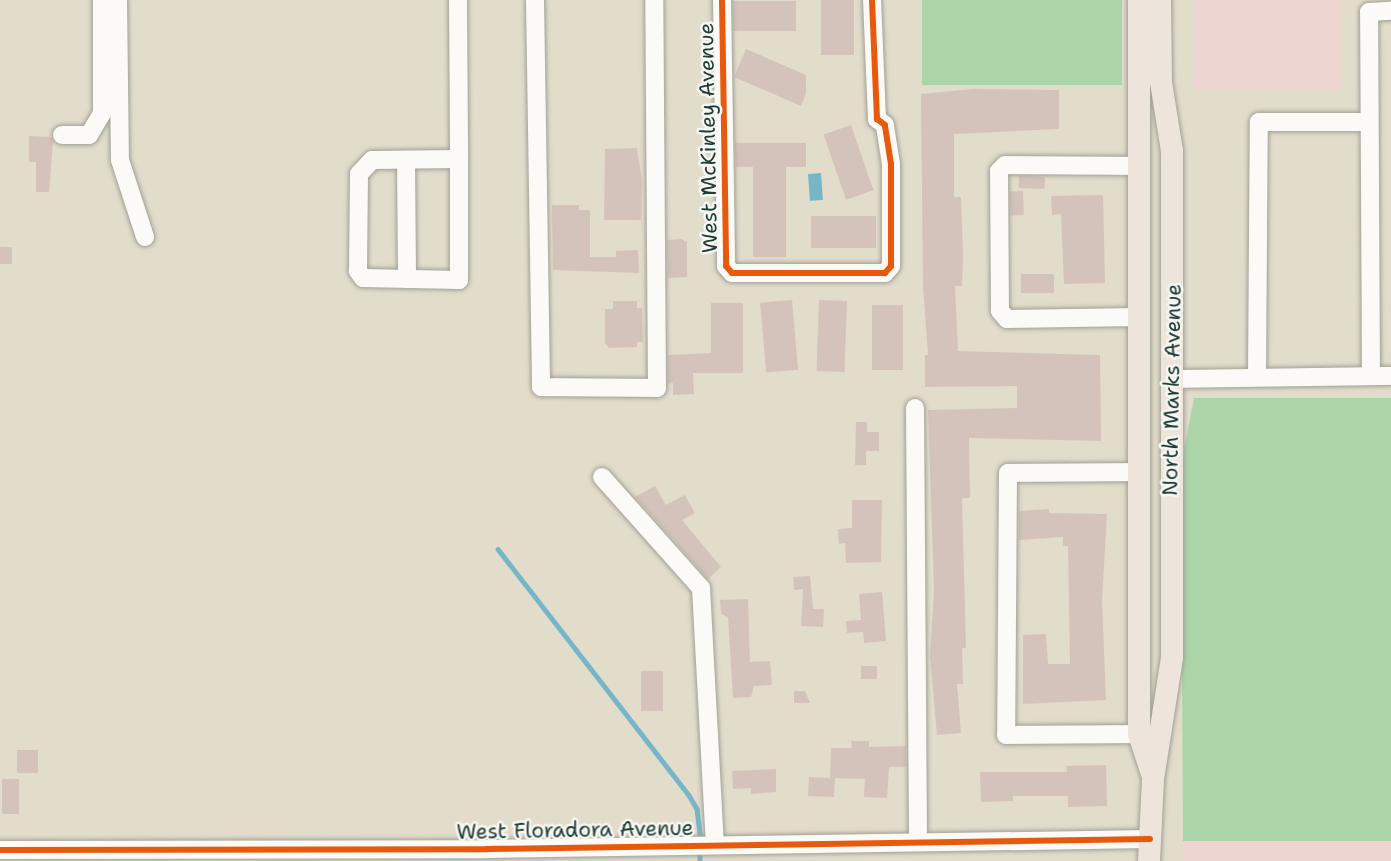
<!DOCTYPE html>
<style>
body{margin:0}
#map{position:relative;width:1391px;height:861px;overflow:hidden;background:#e2dccb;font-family:"Shantell Sans",sans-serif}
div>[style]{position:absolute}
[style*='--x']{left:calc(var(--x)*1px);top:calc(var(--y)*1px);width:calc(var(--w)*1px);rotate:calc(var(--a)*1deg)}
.built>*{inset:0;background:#edd5d1;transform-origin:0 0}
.green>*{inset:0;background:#abd4a9;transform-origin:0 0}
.water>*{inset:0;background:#76b6c8;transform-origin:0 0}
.stream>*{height:4.5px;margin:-2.25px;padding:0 2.25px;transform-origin:2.25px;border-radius:2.25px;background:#76b6c8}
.building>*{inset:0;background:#d4c3bb;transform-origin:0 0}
.roads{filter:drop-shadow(0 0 2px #a1a196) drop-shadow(0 0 2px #a1a196)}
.minor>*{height:18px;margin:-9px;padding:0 9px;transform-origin:9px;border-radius:9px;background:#fbfaf7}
.major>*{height:22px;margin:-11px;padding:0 11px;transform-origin:11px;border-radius:11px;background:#ede4dc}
.cycleway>*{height:6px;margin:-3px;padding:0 3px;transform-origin:3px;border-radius:3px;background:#e8590c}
span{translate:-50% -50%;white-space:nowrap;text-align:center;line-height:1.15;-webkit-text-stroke:5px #f6f6f2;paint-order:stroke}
.street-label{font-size:21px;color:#1f3d34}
</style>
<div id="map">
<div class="built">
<div style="left:1193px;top:0;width:149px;height:90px"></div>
<div style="left:1183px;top:841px;width:208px;height:20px"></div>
</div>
<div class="green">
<div style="left:922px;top:0;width:200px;height:85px"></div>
<div style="clip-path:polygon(1194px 398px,1391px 398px,1391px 841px,1183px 841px,1181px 466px)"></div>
</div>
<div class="water">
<div style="left:821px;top:173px;width:27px;height:13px;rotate:86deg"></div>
</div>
<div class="stream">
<div style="--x:498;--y:549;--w:311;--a:52.2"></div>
<div style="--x:689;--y:795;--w:16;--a:60"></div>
<div style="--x:697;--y:809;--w:26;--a:83"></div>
<div style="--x:700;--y:854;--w:7;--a:90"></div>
</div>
<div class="building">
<div style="left:821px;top:0;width:33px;height:55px"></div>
<div style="left:733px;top:1px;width:63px;height:30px"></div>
<div style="clip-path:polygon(746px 49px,806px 75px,806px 93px,801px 106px,734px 77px)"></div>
<div style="clip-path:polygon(973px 89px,1059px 90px,1059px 129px,954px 134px,954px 197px,961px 197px,963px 254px,962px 286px,955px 286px,958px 351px,1100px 355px,1101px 441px,969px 438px,970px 498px,962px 498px,966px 648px,962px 648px,963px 684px,957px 684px,961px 733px,937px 735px,930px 656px,934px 590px,928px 410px,1017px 408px,1017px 386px,925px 387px,925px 355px,928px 355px,923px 285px,921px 94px)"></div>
<div style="left:851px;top:125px;width:69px;height:29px;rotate:71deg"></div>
<div style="clip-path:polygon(29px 136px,51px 137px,53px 141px,49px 192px,36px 192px,36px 162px,29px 162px)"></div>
<div style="clip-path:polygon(735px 143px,806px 143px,806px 167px,786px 167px,786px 257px,753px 257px,753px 167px,736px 167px)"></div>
<div style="clip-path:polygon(637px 148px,642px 181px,641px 220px,604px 220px,605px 149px)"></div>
<div style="left:1019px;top:176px;width:26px;height:12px;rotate:2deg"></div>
<div style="left:1023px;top:191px;width:24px;height:13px;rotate:88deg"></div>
<div style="clip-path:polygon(1103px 195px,1105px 283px,1064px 284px,1061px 214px,1052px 215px,1051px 196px)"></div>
<div style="clip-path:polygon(552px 205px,579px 205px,579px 210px,590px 210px,590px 257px,616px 257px,616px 251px,638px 250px,639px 273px,553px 270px)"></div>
<div style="left:876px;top:216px;width:32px;height:65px;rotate:90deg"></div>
<div style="clip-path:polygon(681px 239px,687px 242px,687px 277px,668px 278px,667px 240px)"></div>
<div style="left:0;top:247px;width:12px;height:17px"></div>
<div style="left:1021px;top:274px;width:33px;height:19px"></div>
<div style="left:792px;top:300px;width:70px;height:32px;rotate:85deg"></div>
<div style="left:819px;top:300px;width:28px;height:71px;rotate:2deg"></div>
<div style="clip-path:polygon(613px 301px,637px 301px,637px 308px,642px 308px,643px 342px,637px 342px,637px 347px,609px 348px,605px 343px,605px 309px,613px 309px)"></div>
<div style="clip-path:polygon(711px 303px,743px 303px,743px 373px,693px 373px,694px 394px,673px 395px,673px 383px,668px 384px,668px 355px,711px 353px)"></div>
<div style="left:872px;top:305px;width:31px;height:65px"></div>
<div style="clip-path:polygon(856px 422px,867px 422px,867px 432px,879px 432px,879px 451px,866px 451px,866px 465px,855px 465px)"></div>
<div style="clip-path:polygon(655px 486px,666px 505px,685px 495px,695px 513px,682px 520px,721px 567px,708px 579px,635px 497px)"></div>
<div style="clip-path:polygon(852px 500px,882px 500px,881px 562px,846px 563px,845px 543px,839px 544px,838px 529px,852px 528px)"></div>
<div style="clip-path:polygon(1049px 509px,1049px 513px,1107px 514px,1102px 601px,1106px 700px,1023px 704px,1023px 635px,1046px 634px,1048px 664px,1070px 664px,1068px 546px,1063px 546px,1063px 537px,1019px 540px,1019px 511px)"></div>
<div style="clip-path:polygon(810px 576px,813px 609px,824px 609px,823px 627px,801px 626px,803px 589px,794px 590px,793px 577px)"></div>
<div style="clip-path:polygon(882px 592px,886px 641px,864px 643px,863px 632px,847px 633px,846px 621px,861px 620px,859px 594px)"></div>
<div style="clip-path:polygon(748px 599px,750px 662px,770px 661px,772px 685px,754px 686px,751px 697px,733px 698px,728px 617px,721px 614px,720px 600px)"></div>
<div style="left:877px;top:666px;width:13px;height:16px;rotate:90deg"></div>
<div style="left:641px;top:671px;width:22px;height:40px"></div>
<div style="clip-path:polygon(794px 691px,805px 691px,810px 703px,794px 703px)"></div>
<div style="clip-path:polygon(851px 741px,869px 741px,869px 747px,906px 746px,906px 767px,889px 767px,887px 798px,864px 797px,865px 779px,835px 778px,834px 797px,808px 796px,809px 777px,830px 778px,831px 748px,852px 748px)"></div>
<div style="left:38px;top:750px;width:23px;height:21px;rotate:90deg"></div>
<div style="clip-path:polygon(1106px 765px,1107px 806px,1068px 807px,1068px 796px,1013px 796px,1013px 801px,981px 802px,980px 772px,1067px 772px,1066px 766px)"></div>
<div style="clip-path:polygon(776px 769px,776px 792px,751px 794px,751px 788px,733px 789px,732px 771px)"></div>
<div style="left:2px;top:779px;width:17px;height:35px"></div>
</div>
<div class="roads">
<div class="minor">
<div style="--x:118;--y:0;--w:160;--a:89.3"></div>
<div style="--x:120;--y:160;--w:81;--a:72"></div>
<div style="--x:458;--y:0;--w:159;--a:89.6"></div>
<div style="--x:459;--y:159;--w:121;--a:90"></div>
<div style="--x:459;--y:280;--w:96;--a:-178.8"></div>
<div style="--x:363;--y:278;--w:9;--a:-126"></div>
<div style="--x:358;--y:271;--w:97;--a:-89.4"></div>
<div style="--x:359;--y:174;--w:19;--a:-47"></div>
<div style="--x:372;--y:160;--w:87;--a:-0.7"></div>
<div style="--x:535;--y:0;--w:387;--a:89.1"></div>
<div style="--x:541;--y:387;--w:116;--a:0.5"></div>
<div style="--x:657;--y:388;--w:388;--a:-90.4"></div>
<div style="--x:722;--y:0;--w:266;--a:89.1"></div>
<div style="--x:726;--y:266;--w:9;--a:49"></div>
<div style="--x:732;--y:273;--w:153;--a:0"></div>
<div style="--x:885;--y:273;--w:9;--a:-49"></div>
<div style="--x:891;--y:266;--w:102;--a:-90"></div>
<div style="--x:891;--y:164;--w:39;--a:-99"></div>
<div style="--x:885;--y:125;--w:10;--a:-143"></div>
<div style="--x:877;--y:119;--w:119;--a:-92.4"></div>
<div style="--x:62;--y:135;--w:27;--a:0"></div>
<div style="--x:89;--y:135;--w:26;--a:-59"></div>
<div style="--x:102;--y:113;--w:113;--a:-90"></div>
<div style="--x:406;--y:160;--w:119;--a:89.5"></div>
<div style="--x:1139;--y:317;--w:132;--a:179.1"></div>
<div style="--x:1007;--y:319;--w:11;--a:-131"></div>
<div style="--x:1000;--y:311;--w:140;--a:-90.4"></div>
<div style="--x:999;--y:171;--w:8;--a:-45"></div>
<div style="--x:1005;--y:165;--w:134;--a:0.4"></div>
<div style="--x:1371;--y:376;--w:364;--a:-90.3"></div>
<div style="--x:1369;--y:12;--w:22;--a:-3"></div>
<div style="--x:1257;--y:377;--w:255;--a:-89.6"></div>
<div style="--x:1259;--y:122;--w:108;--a:0"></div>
<div style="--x:1174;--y:379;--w:217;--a:-0.8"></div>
<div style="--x:915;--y:408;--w:433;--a:89.6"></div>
<div style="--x:1139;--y:472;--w:131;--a:179.6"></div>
<div style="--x:1008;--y:473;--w:262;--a:90.4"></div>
<div style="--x:1006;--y:735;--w:133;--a:-0.4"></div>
<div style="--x:602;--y:477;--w:149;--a:48.3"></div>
<div style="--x:701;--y:588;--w:255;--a:86.9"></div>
<div style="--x:0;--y:850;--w:487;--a:-0.1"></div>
<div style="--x:487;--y:849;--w:663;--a:-0.86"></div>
</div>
<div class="major">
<div style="--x:1139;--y:0;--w:734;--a:90"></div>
<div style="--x:1139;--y:734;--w:40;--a:72"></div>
<div style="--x:1149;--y:861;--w:82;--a:-87.2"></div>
<div style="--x:1153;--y:779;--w:123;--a:-81.1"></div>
<div style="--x:1172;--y:657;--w:506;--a:-90"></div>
<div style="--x:1172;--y:151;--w:70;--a:-99.1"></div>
<div style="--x:1161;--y:82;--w:82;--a:-90.7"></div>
</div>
</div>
<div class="cycleway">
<div style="--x:722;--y:0;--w:266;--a:89.1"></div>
<div style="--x:726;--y:266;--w:9;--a:49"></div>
<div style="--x:732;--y:273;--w:153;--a:0"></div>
<div style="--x:885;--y:273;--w:9;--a:-49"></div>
<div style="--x:891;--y:266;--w:102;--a:-90"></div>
<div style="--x:891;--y:164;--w:39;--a:-99"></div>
<div style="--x:885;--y:125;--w:10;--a:-143"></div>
<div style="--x:877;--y:119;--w:119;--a:-92.4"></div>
<div style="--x:0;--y:850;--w:487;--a:-0.1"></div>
<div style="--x:487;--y:849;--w:663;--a:-0.86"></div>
</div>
<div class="street-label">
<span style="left:708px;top:138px;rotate:-91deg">West McKinley Avenue</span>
<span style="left:1172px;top:390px;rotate:-89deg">North Marks Avenue</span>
<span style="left:575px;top:830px;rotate:-1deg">West Floradora Avenue</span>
</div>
</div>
